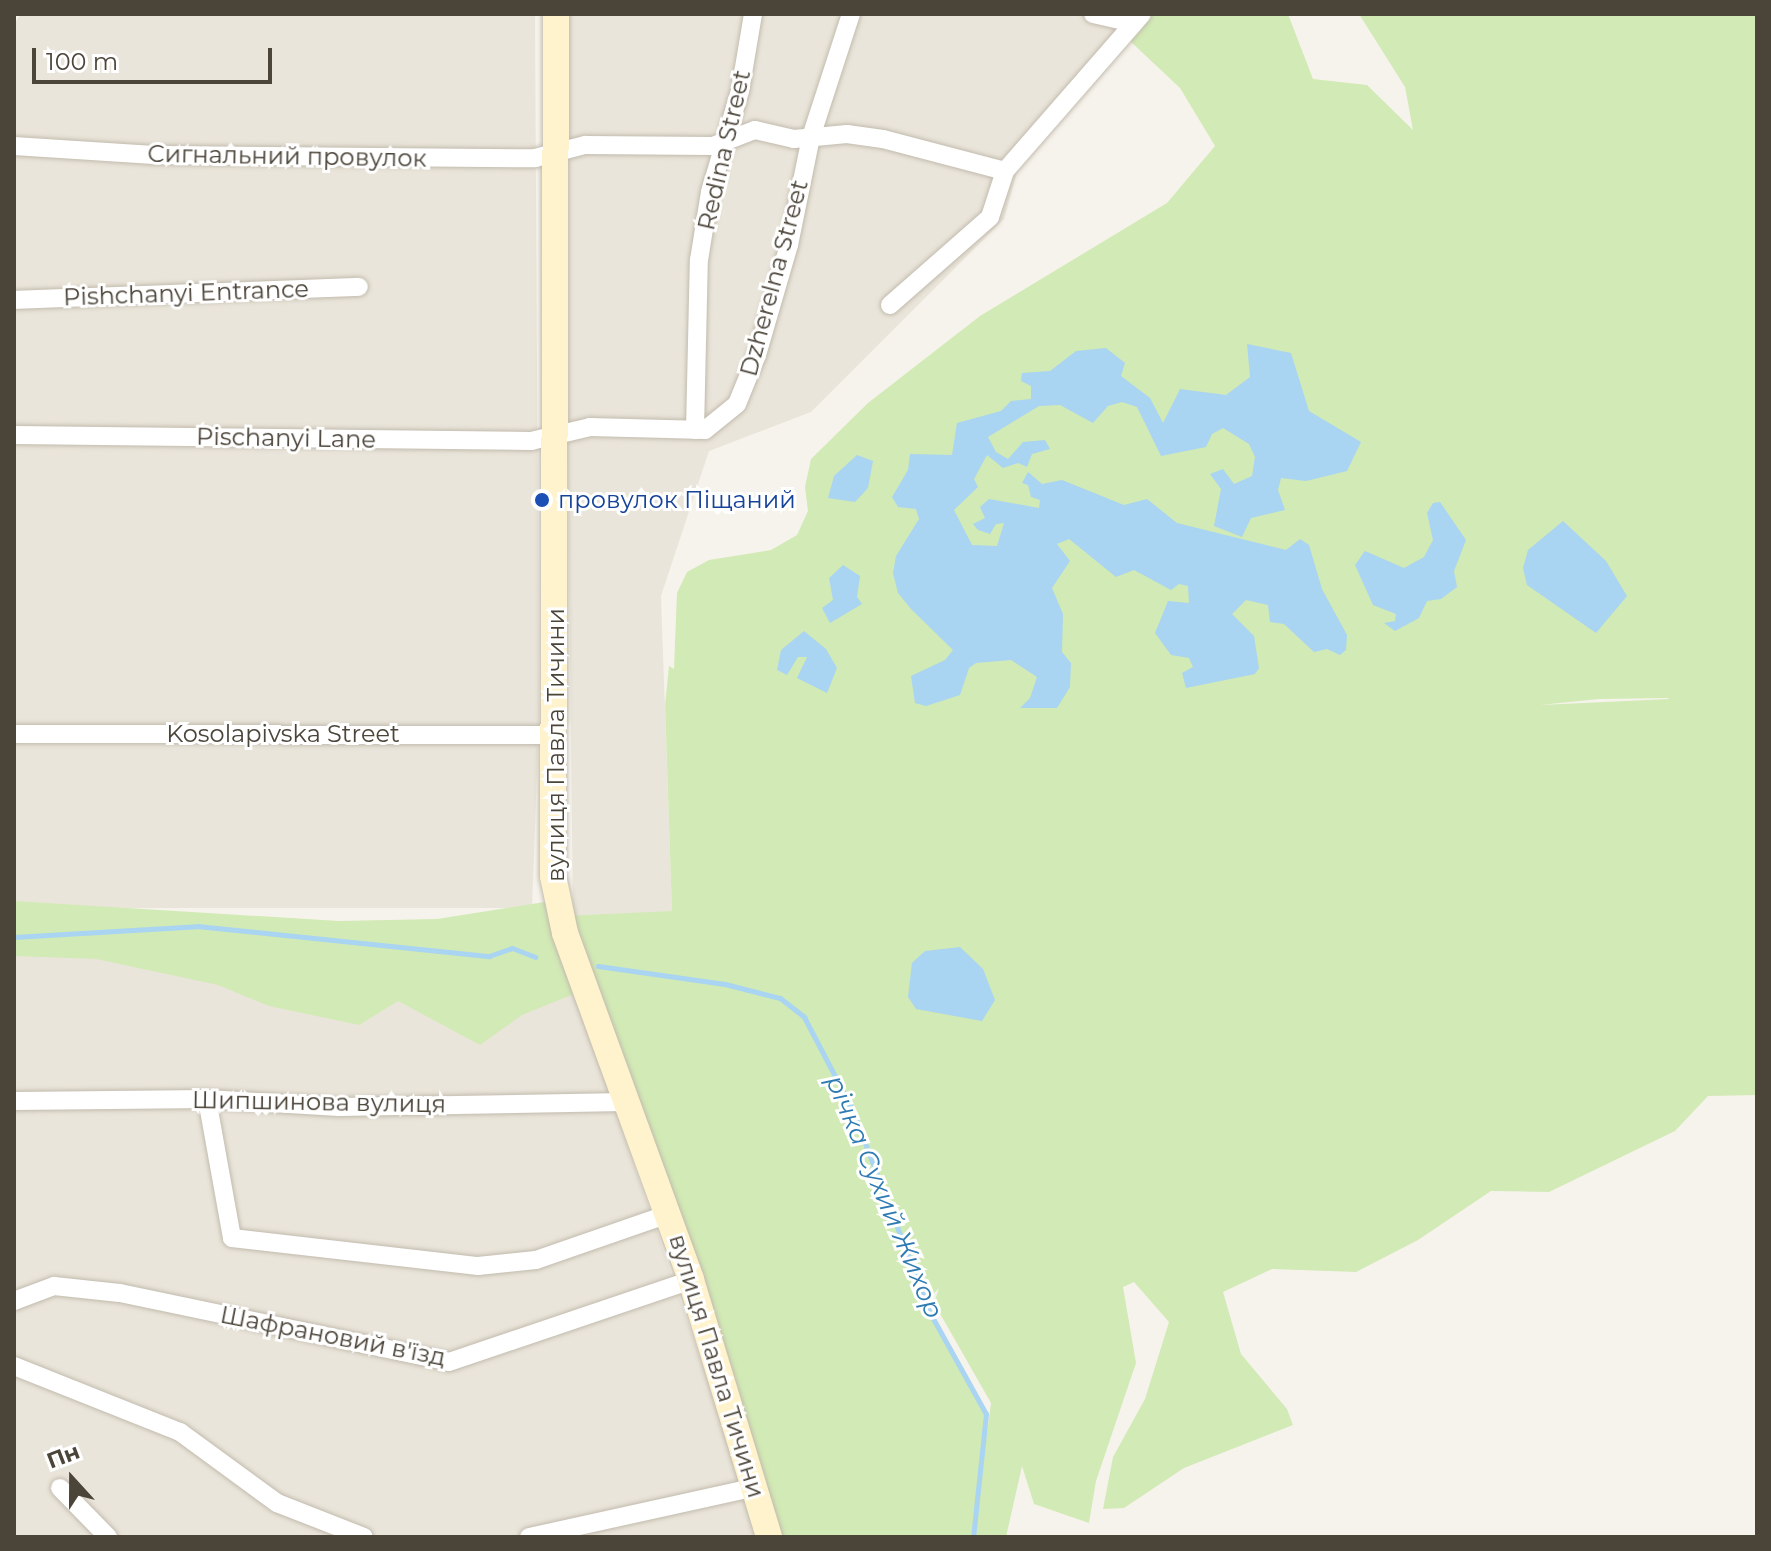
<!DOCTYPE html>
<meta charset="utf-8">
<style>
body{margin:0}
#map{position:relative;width:1771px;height:1551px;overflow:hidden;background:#f6f3ec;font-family:Montserrat,sans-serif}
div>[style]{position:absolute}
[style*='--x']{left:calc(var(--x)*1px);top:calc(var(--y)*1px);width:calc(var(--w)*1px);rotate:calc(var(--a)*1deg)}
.residential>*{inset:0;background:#eae5da}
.green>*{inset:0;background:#d2eab5}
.water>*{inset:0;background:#a9d4f2}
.stream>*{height:5px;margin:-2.5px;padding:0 2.5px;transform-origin:2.5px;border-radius:2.5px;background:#a9d4f2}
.roads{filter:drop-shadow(0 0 2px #c2bbae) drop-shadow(0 0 2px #c2bbae)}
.street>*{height:18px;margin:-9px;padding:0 9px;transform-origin:9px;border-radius:9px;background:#fff}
.secondary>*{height:26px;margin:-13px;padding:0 13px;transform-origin:13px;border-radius:13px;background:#fff3cd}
.dots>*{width:22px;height:22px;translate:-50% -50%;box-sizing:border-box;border:4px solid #fff;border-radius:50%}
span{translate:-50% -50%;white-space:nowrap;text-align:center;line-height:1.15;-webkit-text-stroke:6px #fff;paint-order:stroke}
.street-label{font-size:24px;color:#4b4439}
.transit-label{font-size:24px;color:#164399}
.left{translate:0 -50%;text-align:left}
.water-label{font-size:26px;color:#2e7ab2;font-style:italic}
.frame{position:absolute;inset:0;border:16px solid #4b4439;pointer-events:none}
.north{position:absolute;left:32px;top:1439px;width:80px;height:80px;-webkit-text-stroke:6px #fff;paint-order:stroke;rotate:339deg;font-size:22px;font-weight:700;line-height:32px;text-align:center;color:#4b4439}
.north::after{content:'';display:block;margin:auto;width:28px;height:36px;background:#4b4439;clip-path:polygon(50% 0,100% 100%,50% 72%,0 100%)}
.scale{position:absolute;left:32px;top:48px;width:240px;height:36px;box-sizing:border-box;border:4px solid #4b4439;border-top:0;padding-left:10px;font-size:24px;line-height:28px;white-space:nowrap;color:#4b4439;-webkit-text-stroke:6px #fff;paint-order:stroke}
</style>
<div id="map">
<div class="residential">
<div style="clip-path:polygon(21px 14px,535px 14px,539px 717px,532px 908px,14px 908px,14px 24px)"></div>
<div style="clip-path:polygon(563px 14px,1150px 14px,1018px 169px,1004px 219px,811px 412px,709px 451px,661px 596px,672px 911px,573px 921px)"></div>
<div style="clip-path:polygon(14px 947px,571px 980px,748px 1499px,755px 1537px,14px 1537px)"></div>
</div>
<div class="green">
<div style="clip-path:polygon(evenodd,1152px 14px,1288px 14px,1313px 79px,1367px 85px,1413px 130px,1405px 87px,1359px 14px,1757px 14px,1757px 1095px,1708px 1096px,1675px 1131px,1549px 1192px,1491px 1191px,1418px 1240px,1356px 1272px,1272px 1269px,1223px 1292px,1241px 1354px,1287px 1409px,1293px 1425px,1184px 1468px,1124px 1508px,1103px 1509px,1113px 1457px,1145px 1399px,1169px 1322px,1134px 1282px,1123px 1287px,1136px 1363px,1096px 1481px,1089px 1523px,1034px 1504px,1022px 1466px,1006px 1537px,973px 1537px,991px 1403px,934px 1303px,939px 1288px,925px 1303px,986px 1414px,972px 1537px,769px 1537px,757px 1487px,574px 994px,522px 1015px,480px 1045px,398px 1001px,359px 1025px,269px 1006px,218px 985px,96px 959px,14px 956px,14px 901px,339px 921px,437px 919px,558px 900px,563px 916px,672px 911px,665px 705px,669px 666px,674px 669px,677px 593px,687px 572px,709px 560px,771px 550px,797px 535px,808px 511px,805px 487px,811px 459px,868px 403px,980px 316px,1167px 203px,1215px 146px,1180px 88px,1129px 40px,1152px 14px,1599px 699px,1668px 698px,1669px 699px,1540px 705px,1599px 699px)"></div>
</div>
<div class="water">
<div style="clip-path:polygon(1247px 344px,1291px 353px,1309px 411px,1361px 442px,1347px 471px,1306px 481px,1281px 478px,1278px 490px,1285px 510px,1251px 518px,1242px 537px,1214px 526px,1221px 489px,1210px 474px,1223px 469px,1234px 484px,1252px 476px,1255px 457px,1249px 444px,1223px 428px,1212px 434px,1206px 447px,1161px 456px,1137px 407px,1122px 402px,1108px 406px,1093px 423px,1060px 405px,1039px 406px,988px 437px,996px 452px,1008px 459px,1023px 442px,1045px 440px,1050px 449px,1032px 454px,1027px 467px,1018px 463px,1003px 468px,987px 455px,974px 479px,978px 487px,954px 510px,972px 545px,997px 546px,1004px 523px,996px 524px,990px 534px,978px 530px,973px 524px,985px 518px,980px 507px,989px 499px,1039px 508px,1040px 500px,1031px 497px,1028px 485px,1022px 483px,1028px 472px,1042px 484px,1062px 480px,1124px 505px,1147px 499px,1177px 523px,1286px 550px,1300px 539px,1309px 545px,1322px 589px,1347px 635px,1346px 650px,1340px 655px,1327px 649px,1314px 652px,1284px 624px,1270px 622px,1268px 605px,1246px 600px,1232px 614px,1254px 636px,1259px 668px,1255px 674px,1186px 688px,1182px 673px,1193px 667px,1189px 658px,1171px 655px,1155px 633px,1168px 601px,1189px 603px,1188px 586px,1179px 584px,1171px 590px,1134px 570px,1116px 577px,1069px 539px,1057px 544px,1070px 561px,1052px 588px,1063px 614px,1062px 652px,1071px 663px,1070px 687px,1057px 708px,1020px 708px,1030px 698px,1037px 677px,1011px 660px,976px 663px,969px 668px,960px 695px,926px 706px,915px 703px,911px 676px,945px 660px,953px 650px,911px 609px,898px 593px,893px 573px,896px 556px,919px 519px,916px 509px,898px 507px,892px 497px,908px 470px,910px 454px,952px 455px,957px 423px,1001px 411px,1011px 401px,1031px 399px,1031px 386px,1021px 381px,1022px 373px,1050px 371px,1076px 351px,1106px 348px,1125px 363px,1121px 376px,1150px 398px,1163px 423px,1180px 389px,1226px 395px,1250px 377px)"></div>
<div style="clip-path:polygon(857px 455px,873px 461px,868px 488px,855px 502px,828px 498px,834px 476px)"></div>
<div style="clip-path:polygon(1440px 502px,1466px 540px,1454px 571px,1457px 587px,1441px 599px,1427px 601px,1419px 618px,1395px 631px,1384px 623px,1395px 621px,1396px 614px,1373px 605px,1355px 565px,1365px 551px,1404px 568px,1424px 557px,1433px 540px,1427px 513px,1433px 503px)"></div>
<div style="clip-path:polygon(1563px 521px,1606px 561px,1627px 596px,1596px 633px,1527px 585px,1523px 568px,1528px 550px)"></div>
<div style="clip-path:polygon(843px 565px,860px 576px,857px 597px,862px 604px,830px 623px,822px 608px,833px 600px,829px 578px)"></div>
<div style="clip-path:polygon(804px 631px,826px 649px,837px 668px,827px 693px,797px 678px,807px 657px,798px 657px,787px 675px,777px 670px,781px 650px)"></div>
<div style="clip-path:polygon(960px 947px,983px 969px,995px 1000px,982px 1021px,916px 1009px,908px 997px,912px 963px,925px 951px)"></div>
</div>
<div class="stream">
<div style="--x:14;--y:937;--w:183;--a:-3.4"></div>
<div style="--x:197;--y:926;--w:294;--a:5.9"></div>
<div style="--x:489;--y:956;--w:24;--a:-19"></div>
<div style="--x:512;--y:948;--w:25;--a:21"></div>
<div style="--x:598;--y:966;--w:128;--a:8.1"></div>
<div style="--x:725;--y:984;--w:57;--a:14.3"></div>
<div style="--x:780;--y:998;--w:31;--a:38"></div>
<div style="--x:804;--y:1017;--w:104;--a:62.4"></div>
<div style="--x:852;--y:1109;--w:218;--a:69.1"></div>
<div style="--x:930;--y:1313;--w:115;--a:61"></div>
<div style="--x:986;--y:1414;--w:124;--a:96"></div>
</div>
<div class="roads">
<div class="street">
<div style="--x:1093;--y:14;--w:41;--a:12.7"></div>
<div style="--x:14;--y:146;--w:140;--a:3.7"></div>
<div style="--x:154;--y:155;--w:381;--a:0.5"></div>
<div style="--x:535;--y:158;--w:52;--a:-14.6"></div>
<div style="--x:585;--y:145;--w:128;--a:0.4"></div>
<div style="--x:713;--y:146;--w:45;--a:-20.9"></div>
<div style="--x:755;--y:130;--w:40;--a:13"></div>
<div style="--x:794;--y:139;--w:53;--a:-5.4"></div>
<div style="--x:847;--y:134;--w:36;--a:8"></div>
<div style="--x:883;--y:139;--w:126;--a:14.7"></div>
<div style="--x:14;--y:300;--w:345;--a:-2.2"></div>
<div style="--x:890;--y:305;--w:133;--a:-41.3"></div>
<div style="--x:990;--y:217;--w:48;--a:-71.9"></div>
<div style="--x:1005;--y:171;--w:208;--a:-48.9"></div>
<div style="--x:695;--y:430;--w:170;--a:-88.7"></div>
<div style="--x:699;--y:260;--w:69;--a:-80.8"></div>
<div style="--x:710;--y:192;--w:105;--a:-73.5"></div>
<div style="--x:740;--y:91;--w:78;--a:-80.4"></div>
<div style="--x:14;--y:435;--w:517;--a:0.66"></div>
<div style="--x:531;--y:441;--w:61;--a:-13.3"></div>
<div style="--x:590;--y:427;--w:115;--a:1.5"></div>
<div style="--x:705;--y:430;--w:41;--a:-39.1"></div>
<div style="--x:737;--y:404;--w:53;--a:-67.8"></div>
<div style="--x:757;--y:355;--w:115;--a:-73.8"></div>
<div style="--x:789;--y:245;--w:110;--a:-78.5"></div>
<div style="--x:811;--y:137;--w:129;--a:-72"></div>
<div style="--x:14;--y:734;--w:539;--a:0.11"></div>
<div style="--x:207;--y:1099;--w:141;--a:79.8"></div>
<div style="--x:232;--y:1238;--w:248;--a:6.5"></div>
<div style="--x:478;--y:1266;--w:58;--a:-5.9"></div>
<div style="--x:536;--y:1260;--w:141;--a:-19.1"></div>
<div style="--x:14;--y:1101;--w:193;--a:-0.6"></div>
<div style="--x:207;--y:1099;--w:132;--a:3.5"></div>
<div style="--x:339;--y:1107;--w:286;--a:-1"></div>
<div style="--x:14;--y:1301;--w:43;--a:-20.6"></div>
<div style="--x:54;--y:1286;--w:66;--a:6.1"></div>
<div style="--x:120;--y:1293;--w:336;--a:11.8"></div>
<div style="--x:449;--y:1362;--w:256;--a:-18.7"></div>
<div style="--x:14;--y:1366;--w:179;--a:21.7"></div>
<div style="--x:180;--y:1432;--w:120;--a:36.2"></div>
<div style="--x:277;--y:1503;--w:93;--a:21.3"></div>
<div style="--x:60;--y:1488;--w:69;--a:45.6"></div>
<div style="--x:529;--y:1537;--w:233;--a:-12.4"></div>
</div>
<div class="secondary">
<div style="--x:556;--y:14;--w:862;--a:90.2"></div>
<div style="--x:553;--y:876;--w:58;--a:78.1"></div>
<div style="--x:565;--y:933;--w:369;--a:70"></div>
<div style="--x:691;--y:1280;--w:269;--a:73.1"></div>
</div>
</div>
<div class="dots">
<div style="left:542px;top:500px;background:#1a4fb4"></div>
</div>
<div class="street-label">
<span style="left:724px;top:150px;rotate:-77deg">Redina Street</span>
<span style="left:287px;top:156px;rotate:1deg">Сигнальний провулок</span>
<span style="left:774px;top:278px;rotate:-75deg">Dzherelna Street</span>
<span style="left:186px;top:293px;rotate:-2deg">Pishchanyi Entrance</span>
<span style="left:286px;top:438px;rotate:1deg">Pischanyi Lane</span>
<span style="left:283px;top:734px">Kosolapivska Street</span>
<span style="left:556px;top:745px;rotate:-90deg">вулиця Павла Тичини</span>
<span style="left:319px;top:1102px;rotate:1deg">Шипшинова вулиця</span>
<span style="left:333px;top:1336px;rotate:11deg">Шафрановий в'їзд</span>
<span style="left:717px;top:1366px;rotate:73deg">вулиця Павла Тичини</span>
</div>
<div class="transit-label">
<span class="left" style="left:558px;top:500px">провулок Піщаний</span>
</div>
<div class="water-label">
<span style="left:884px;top:1197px;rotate:67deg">річка Сухий Жихор</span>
</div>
<div class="frame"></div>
<div class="north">Пн</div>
<div class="scale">100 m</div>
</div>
